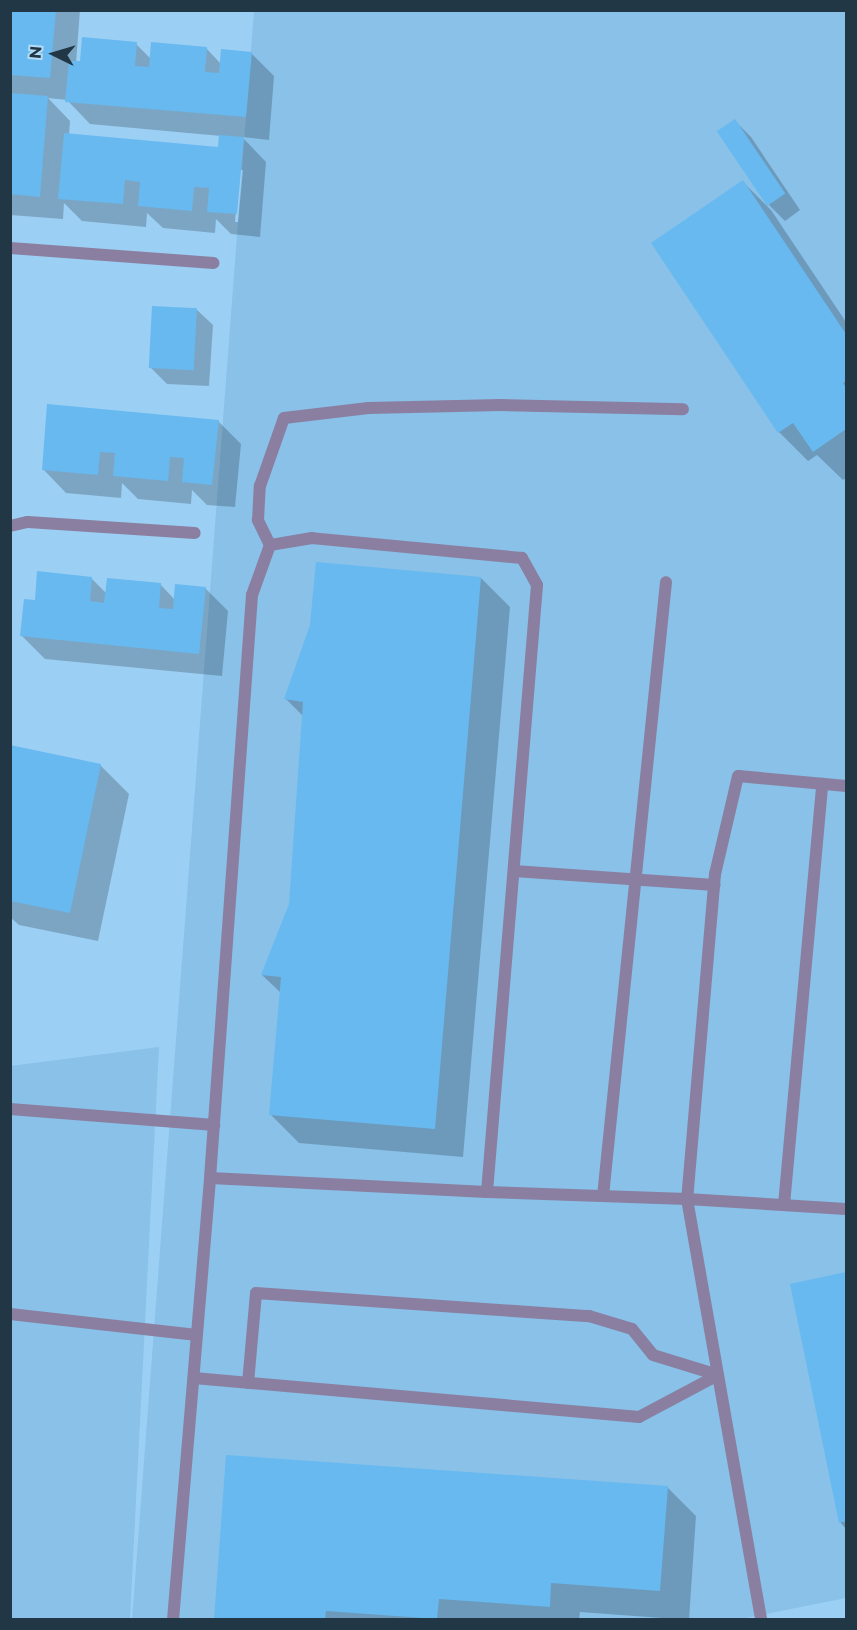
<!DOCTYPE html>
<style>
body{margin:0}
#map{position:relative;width:857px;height:1630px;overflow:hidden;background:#9ccff4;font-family:Montserrat,sans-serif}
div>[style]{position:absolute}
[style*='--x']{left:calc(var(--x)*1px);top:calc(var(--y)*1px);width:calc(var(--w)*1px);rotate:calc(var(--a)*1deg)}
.built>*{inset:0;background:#89c1e9}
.shadow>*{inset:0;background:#0003}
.building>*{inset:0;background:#67b9f0;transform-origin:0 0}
.service>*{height:12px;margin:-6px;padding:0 6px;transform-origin:6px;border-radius:6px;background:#8a7fa0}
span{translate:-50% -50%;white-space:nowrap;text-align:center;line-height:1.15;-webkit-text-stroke:6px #b2dbf8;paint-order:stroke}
.frame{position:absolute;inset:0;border:12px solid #223745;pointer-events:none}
.north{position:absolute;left:24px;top:24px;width:60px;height:60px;-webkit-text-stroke:4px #b2dbf8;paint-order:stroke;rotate:275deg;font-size:16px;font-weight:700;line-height:24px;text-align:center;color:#223745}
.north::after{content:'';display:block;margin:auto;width:21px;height:27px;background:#223745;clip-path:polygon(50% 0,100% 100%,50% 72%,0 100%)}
</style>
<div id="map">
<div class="built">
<div style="clip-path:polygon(254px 11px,846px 11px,846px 1598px,736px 1620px,132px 1620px)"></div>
<div style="clip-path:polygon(159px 1047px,130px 1619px,11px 1619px,10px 1066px)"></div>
</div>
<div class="shadow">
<div style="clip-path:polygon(evenodd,10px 10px,80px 10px,76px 63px,136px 44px,151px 59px,206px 48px,221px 64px,251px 53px,274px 76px,269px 140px,242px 137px,266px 162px,260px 237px,231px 234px,216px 219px,215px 233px,163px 228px,147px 213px,146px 227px,82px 221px,64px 203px,63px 219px,10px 215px,10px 95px,14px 95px,10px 91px,10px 10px,48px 98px,67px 100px,90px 124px,221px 136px,219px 149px,69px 135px,70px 121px,48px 98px,10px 10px,239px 170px,243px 170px,238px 222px,235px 222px,239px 170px)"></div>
<div style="clip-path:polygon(735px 121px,751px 137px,800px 210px,785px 221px,770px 206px,719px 132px)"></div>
<div style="clip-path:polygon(743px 182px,771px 210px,846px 322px,846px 478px,843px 480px,817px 455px,808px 461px,779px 432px)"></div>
<div style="clip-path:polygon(196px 309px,213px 325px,209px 386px,167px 384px,151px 368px)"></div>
<div style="clip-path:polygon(49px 406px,218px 421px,241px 444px,235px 507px,207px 505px,192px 490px,191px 504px,138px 499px,122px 483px,121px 498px,66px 493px,43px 469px)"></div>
<div style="clip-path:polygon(91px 578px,107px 594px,160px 584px,175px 600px,205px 588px,228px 611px,222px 676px,45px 659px,22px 636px,36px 601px)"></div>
<div style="clip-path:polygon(481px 578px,510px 607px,463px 1157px,299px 1143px,270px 1114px,281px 993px,262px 975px,290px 904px,304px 717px,286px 699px,312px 626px)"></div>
<div style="clip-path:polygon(846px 701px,846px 722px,845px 720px)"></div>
<div style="clip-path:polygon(10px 746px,100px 765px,129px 794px,98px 941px,19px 925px,10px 917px)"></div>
<div style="clip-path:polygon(846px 1274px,846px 1529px,840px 1522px,792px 1285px)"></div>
<div style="clip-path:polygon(667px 1487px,696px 1516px,689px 1620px,580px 1612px,579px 1620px,216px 1620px)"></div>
</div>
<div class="building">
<div style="clip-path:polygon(10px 10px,56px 10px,50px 78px,10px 75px)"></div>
<div style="clip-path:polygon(82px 37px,137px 42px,135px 66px,149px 67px,151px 42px,207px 47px,205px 72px,219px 73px,221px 49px,252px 52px,246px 117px,65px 102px,69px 61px,80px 61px)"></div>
<div style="clip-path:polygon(10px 93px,48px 96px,40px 197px,10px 194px)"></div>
<div style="left:735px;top:119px;width:90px;height:22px;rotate:56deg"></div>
<div style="clip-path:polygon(64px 133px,218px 147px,219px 135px,244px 137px,237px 214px,207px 212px,209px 188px,194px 187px,192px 211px,138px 206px,140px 182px,125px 180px,123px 204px,58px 199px)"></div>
<div style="clip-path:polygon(743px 180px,846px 334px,846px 380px,843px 383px,846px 388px,846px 429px,813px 452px,793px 423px,778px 433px,651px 243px)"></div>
<div style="left:152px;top:306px;width:45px;height:62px;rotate:3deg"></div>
<div style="clip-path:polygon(47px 404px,219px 420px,212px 485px,182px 482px,184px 458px,170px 457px,168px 481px,113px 476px,115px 453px,100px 452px,98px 475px,42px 470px)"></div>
<div style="clip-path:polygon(316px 562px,481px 577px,435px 1129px,269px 1115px,281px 977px,261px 975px,289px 904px,303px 702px,284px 699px,310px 625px)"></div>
<div style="clip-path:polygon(37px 571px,92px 577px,90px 601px,104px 603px,107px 578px,161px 583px,159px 608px,173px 609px,175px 584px,206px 587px,199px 654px,20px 636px,24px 599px,35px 600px)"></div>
<div style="clip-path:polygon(10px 745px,101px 764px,70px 913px,10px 901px)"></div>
<div style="clip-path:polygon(846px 1272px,846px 1521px,839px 1523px,790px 1284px)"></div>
<div style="clip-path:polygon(226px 1455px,668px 1486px,660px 1591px,551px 1583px,550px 1607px,439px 1599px,437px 1619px,326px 1611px,325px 1620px,214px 1620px)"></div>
</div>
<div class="service">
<div style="--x:10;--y:248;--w:204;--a:4.2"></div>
<div style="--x:10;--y:526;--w:18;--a:-13"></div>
<div style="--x:28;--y:522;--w:167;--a:3.8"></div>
<div style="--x:270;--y:545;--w:28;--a:-116"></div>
<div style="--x:258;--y:520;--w:34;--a:-87"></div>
<div style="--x:260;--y:486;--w:72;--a:-70.6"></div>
<div style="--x:284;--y:418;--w:85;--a:-6.8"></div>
<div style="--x:368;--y:408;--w:133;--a:-1.3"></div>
<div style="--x:501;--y:405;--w:182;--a:1.3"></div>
<div style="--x:846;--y:786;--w:108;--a:-174.7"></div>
<div style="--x:738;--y:776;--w:101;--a:103.2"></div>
<div style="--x:715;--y:874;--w:326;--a:94.9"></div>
<div style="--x:687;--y:1199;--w:159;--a:3.6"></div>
<div style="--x:514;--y:871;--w:201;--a:4"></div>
<div style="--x:10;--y:1109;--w:205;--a:4.5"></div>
<div style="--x:487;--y:1192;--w:609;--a:-85.29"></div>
<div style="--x:537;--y:585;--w:31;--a:-119"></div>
<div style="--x:522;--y:558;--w:211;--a:-174.6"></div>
<div style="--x:312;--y:538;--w:43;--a:170.5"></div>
<div style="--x:270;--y:545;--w:53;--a:109.8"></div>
<div style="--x:252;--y:595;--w:585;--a:94.12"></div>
<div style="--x:210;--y:1178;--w:277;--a:2.9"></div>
<div style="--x:487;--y:1192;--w:200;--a:2"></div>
<div style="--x:687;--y:1199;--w:427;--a:80"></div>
<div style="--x:603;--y:1196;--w:617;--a:-84.14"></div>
<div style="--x:784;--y:1205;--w:423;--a:-84.8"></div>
<div style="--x:10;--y:1314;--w:188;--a:6.4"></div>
<div style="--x:194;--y:1378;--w:447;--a:5"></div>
<div style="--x:639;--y:1417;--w:89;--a:-28"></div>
<div style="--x:248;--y:1383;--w:90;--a:-84.9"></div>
<div style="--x:256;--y:1293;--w:334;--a:4"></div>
<div style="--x:589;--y:1316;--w:45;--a:16.8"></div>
<div style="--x:632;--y:1329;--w:33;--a:51"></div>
<div style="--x:653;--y:1355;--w:68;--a:17.1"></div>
<div style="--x:173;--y:1620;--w:444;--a:-85.2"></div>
</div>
<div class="frame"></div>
<div class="north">N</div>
</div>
